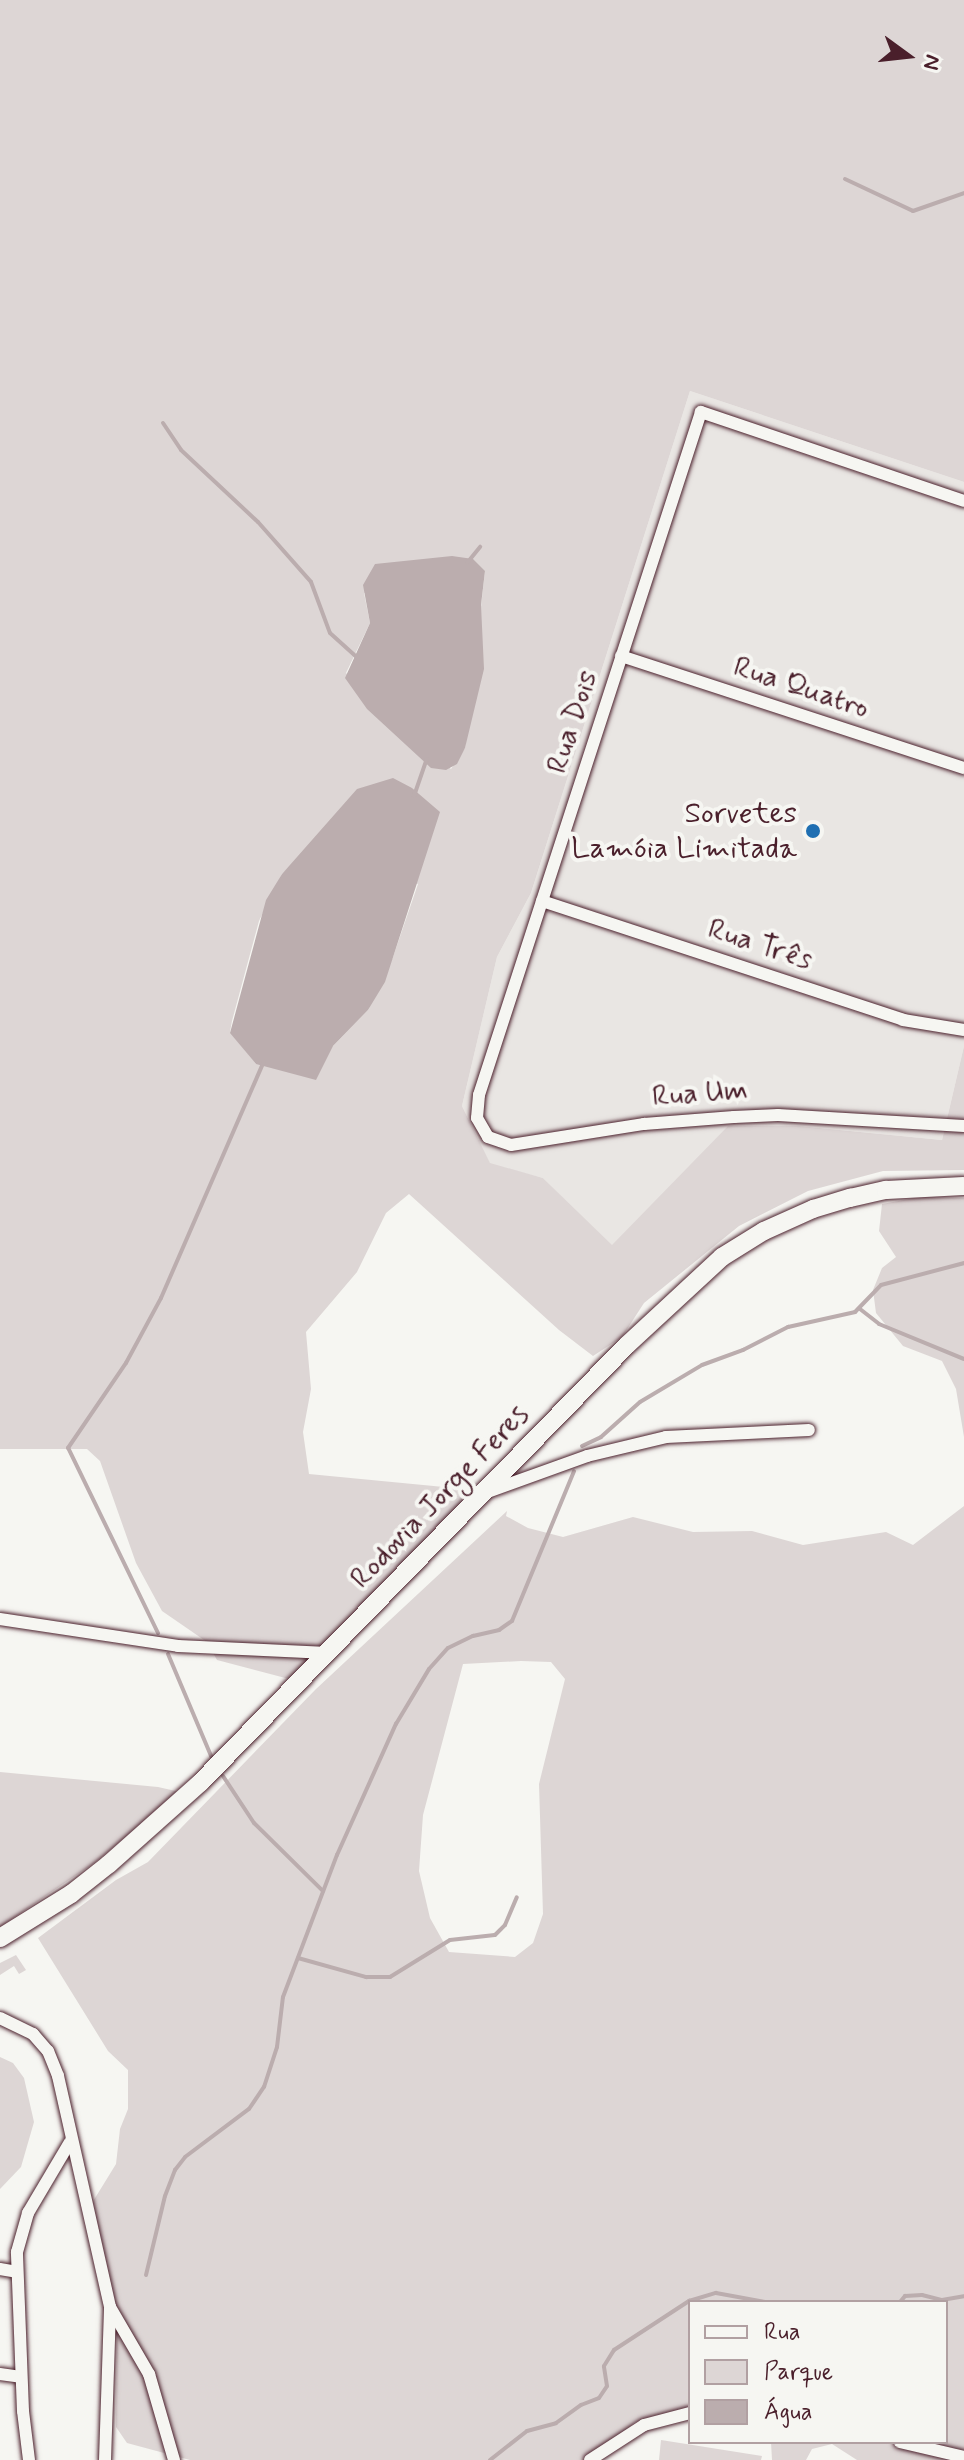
<!DOCTYPE html>
<meta charset="utf-8">
<style>
body{margin:0}
#map{position:relative;width:964px;height:2460px;overflow:hidden;background:#f6f6f2;font-family:Mynerve,sans-serif}
div>[style]{position:absolute}
[style*='--x']{left:calc(var(--x)*1px);top:calc(var(--y)*1px);width:calc(var(--w)*1px);rotate:calc(var(--a)*1deg)}
.built>*{inset:0;background:#e9e6e3}
.green>*{inset:0;background:#ddd6d5}
.water>*{inset:0;background:#bbadae}
.stream>*{height:4px;margin:-2px;padding:0 2px;transform-origin:2px;border-radius:2px;background:#bbadae}
.roads{filter:drop-shadow(0 0 2px #4a1f2b) drop-shadow(0 0 2px #4a1f2b)}
.minor>*{height:12px;margin:-6px;padding:0 6px;transform-origin:6px;border-radius:6px;background:#f6f6f2}
.secondary>*{height:18px;margin:-9px;padding:0 9px;transform-origin:9px;border-radius:9px;background:#f6f6f2}
.dots>*{width:22px;height:22px;translate:-50% -50%;box-sizing:border-box;border:4px solid #f6f6f2;border-radius:50%}
span{translate:-50% -50%;white-space:nowrap;text-align:center;line-height:1.15;-webkit-text-stroke:8px #f6f6f2;paint-order:stroke}
.street-label{font-size:30px;color:#4a1f2b}
.poi-label{font-size:30px;color:#4a1f2b}
.right{translate:-100% -50%;text-align:right}
.legend{position:absolute;left:688px;top:2300px;width:260px;height:144px;box-sizing:border-box;background:#f6f6f2;border:2px solid #b1a0a2;margin:0;padding:10px 14px;list-style:none;font-size:24px;color:#4a1f2b}
.legend li{display:flex;align-items:center;gap:16px;height:40px}
.legend b{width:40px;border:2px solid #b1a0a2}
.north{position:absolute;left:868px;top:16px;width:80px;height:80px;-webkit-text-stroke:6px #f6f6f2;paint-order:stroke;rotate:105deg;font-size:22px;font-weight:700;line-height:32px;text-align:center;color:#4a1f2b}
.north::after{content:'';display:block;margin:auto;width:28px;height:36px;background:#4a1f2b;clip-path:polygon(50% 0,100% 100%,50% 72%,0 100%)}
</style>
<div id="map">
<div class="built">
<div style="clip-path:polygon(690px 391px,964px 482px,964px 1046px,942px 1140px,799px 1126px,728px 1127px,612px 1246px,543px 1178px,490px 1164px,462px 1106px,497px 957px,531px 893px)"></div>
</div>
<div class="green">
<div style="clip-path:polygon(evenodd,0 0,964px 0,964px 482px,690px 391px,531px 893px,497px 957px,462px 1106px,490px 1163px,543px 1178px,612px 1245px,728px 1126px,799px 1126px,942px 1140px,964px 1046px,964px 1170px,883px 1171px,808px 1191px,739px 1226px,644px 1303px,622px 1337px,593px 1356px,559px 1330px,409px 1194px,386px 1213px,357px 1272px,306px 1332px,311px 1389px,303px 1432px,309px 1474px,475px 1490px,293px 1680px,217px 1660px,207px 1642px,162px 1611px,136px 1563px,100px 1461px,87px 1449px,0 1449px,0 0,485px 571px,465px 748px,451px 769px,346px 673px,370px 623px,364px 593px,485px 571px,0 0,304px 853px,418px 884px,393px 957px,368px 1010px,333px 1046px,256px 1064px,230px 1032px,232px 1021px,259px 921px,282px 874px,304px 853px)"></div>
<div style="clip-path:polygon(920px 1197px,964px 1198px,964px 1437px,956px 1389px,942px 1361px,903px 1346px,876px 1313px,873px 1290px,882px 1268px,896px 1257px,879px 1231px,882px 1204px)"></div>
<div style="clip-path:polygon(evenodd,964px 1506px,964px 2460px,857px 2460px,832px 2444px,812px 2449px,806px 2460px,772px 2460px,771px 2442px,946px 2442px,946px 2302px,690px 2302px,690px 2410px,635px 2422px,592px 2460px,190px 2460px,127px 2443px,116px 2427px,117px 2312px,92px 2203px,116px 2164px,120px 2129px,128px 2109px,128px 2070px,108px 2051px,38px 1938px,116px 1880px,148px 1862px,316px 1689px,507px 1511px,506px 1516px,528px 1528px,563px 1537px,633px 1517px,693px 1532px,752px 1531px,803px 1545px,886px 1532px,913px 1545px,964px 1506px,521px 1661px,551px 1662px,565px 1679px,539px 1784px,543px 1914px,533px 1943px,515px 1957px,449px 1952px,430px 1918px,419px 1871px,423px 1815px,463px 1664px,521px 1661px)"></div>
<div style="clip-path:polygon(0 1772px,158px 1787px,180px 1792px,94px 1863px,0 1927px)"></div>
<div style="clip-path:polygon(16px 1955px,26px 1970px,19px 1974px,14px 1966px,0 1975px,0 1963px)"></div>
<div style="clip-path:polygon(0 2057px,13px 2063px,24px 2078px,34px 2122px,21px 2167px,0 2189px)"></div>
<div style="clip-path:polygon(661px 2440px,762px 2456px,761px 2460px,659px 2460px)"></div>
</div>
<div class="water">
<div style="clip-path:polygon(452px 556px,473px 559px,485px 571px,481px 605px,484px 669px,465px 748px,457px 764px,446px 770px,431px 768px,367px 709px,345px 678px,370px 623px,363px 585px,375px 564px)"></div>
<div style="clip-path:polygon(393px 778px,412px 788px,440px 812px,385px 982px,368px 1010px,333px 1046px,316px 1080px,256px 1064px,230px 1033px,266px 900px,282px 874px,357px 789px)"></div>
</div>
<div class="stream">
<div style="--x:845;--y:179;--w:75;--a:25.2"></div>
<div style="--x:913;--y:211;--w:54;--a:-19.4"></div>
<div style="--x:163;--y:423;--w:32;--a:56"></div>
<div style="--x:181;--y:450;--w:105;--a:43.1"></div>
<div style="--x:258;--y:522;--w:80;--a:48.5"></div>
<div style="--x:311;--y:582;--w:54;--a:69.6"></div>
<div style="--x:330;--y:633;--w:38;--a:42"></div>
<div style="--x:467;--y:563;--w:21;--a:-51"></div>
<div style="--x:414;--y:796;--w:39;--a:-71"></div>
<div style="--x:860;--y:1309;--w:24;--a:38"></div>
<div style="--x:879;--y:1324;--w:92;--a:22.4"></div>
<div style="--x:582;--y:1446;--w:21;--a:-25"></div>
<div style="--x:601;--y:1437;--w:52;--a:-41.9"></div>
<div style="--x:640;--y:1402;--w:72;--a:-30.8"></div>
<div style="--x:702;--y:1365;--w:44;--a:-20.1"></div>
<div style="--x:743;--y:1350;--w:51;--a:-27.1"></div>
<div style="--x:788;--y:1327;--w:69;--a:-12.6"></div>
<div style="--x:855;--y:1312;--w:37;--a:-46"></div>
<div style="--x:881;--y:1285;--w:86;--a:-14.8"></div>
<div style="--x:158;--y:1633;--w:206;--a:-115.9"></div>
<div style="--x:68;--y:1448;--w:103;--a:-55.7"></div>
<div style="--x:126;--y:1363;--w:74;--a:-61.7"></div>
<div style="--x:161;--y:1298;--w:258;--a:-66.5"></div>
<div style="--x:168;--y:1654;--w:111;--a:67.1"></div>
<div style="--x:223;--y:1776;--w:56;--a:56.6"></div>
<div style="--x:254;--y:1823;--w:97;--a:44.6"></div>
<div style="--x:298;--y:1958;--w:71;--a:15.6"></div>
<div style="--x:366;--y:1977;--w:24;--a:0"></div>
<div style="--x:390;--y:1977;--w:70;--a:-31.7"></div>
<div style="--x:450;--y:1940;--w:45;--a:-6.3"></div>
<div style="--x:495;--y:1935;--w:14;--a:-45"></div>
<div style="--x:505;--y:1925;--w:30;--a:-67"></div>
<div style="--x:146;--y:2275;--w:81;--a:-76.5"></div>
<div style="--x:165;--y:2196;--w:28;--a:-69"></div>
<div style="--x:175;--y:2170;--w:16;--a:-52"></div>
<div style="--x:185;--y:2157;--w:80;--a:-36.9"></div>
<div style="--x:249;--y:2109;--w:27;--a:-56"></div>
<div style="--x:264;--y:2087;--w:42;--a:-72"></div>
<div style="--x:277;--y:2047;--w:50;--a:-83.2"></div>
<div style="--x:283;--y:1997;--w:152;--a:-69.2"></div>
<div style="--x:337;--y:1855;--w:144;--a:-65.8"></div>
<div style="--x:396;--y:1724;--w:64;--a:-59"></div>
<div style="--x:429;--y:1669;--w:28;--a:-48"></div>
<div style="--x:448;--y:1648;--w:28;--a:-26"></div>
<div style="--x:473;--y:1636;--w:27;--a:-13"></div>
<div style="--x:499;--y:1630;--w:16;--a:-35"></div>
<div style="--x:512;--y:1621;--w:162;--a:-67.5"></div>
<div style="--x:900;--y:2302;--w:8;--a:-50"></div>
<div style="--x:905;--y:2296;--w:17;--a:-3"></div>
<div style="--x:922;--y:2295;--w:21;--a:14"></div>
<div style="--x:942;--y:2300;--w:22;--a:-10"></div>
<div style="--x:490;--y:2460;--w:47;--a:-38.1"></div>
<div style="--x:527;--y:2431;--w:30;--a:-15"></div>
<div style="--x:556;--y:2423;--w:31;--a:-36"></div>
<div style="--x:581;--y:2405;--w:19;--a:-21"></div>
<div style="--x:599;--y:2398;--w:14;--a:-56"></div>
<div style="--x:607;--y:2386;--w:20;--a:-99"></div>
<div style="--x:604;--y:2366;--w:19;--a:-58"></div>
<div style="--x:614;--y:2350;--w:90;--a:-33.2"></div>
<div style="--x:689;--y:2301;--w:28;--a:-17"></div>
<div style="--x:716;--y:2293;--w:50;--a:10.4"></div>
</div>
<div class="roads">
<div class="minor">
<div style="--x:964;--y:501;--w:278;--a:-161.3"></div>
<div style="--x:701;--y:412;--w:718;--a:108.01"></div>
<div style="--x:479;--y:1095;--w:23;--a:95"></div>
<div style="--x:477;--y:1118;--w:22;--a:60"></div>
<div style="--x:488;--y:1137;--w:24;--a:19"></div>
<div style="--x:511;--y:1145;--w:135;--a:-9"></div>
<div style="--x:644;--y:1124;--w:90;--a:-4.4"></div>
<div style="--x:734;--y:1117;--w:44;--a:-2.6"></div>
<div style="--x:778;--y:1115;--w:186;--a:3.4"></div>
<div style="--x:621;--y:656;--w:361;--a:18.1"></div>
<div style="--x:542;--y:901;--w:380;--a:18.2"></div>
<div style="--x:903;--y:1020;--w:62;--a:9.3"></div>
<div style="--x:490;--y:1491;--w:103;--a:-19.8"></div>
<div style="--x:587;--y:1456;--w:81;--a:-13.5"></div>
<div style="--x:666;--y:1437;--w:143;--a:-2.8"></div>
<div style="--x:0;--y:1619;--w:180;--a:8.6"></div>
<div style="--x:178;--y:1646;--w:150;--a:2.7"></div>
<div style="--x:0;--y:2018;--w:37;--a:26"></div>
<div style="--x:33;--y:2034;--w:23;--a:49"></div>
<div style="--x:48;--y:2051;--w:27;--a:68"></div>
<div style="--x:58;--y:2076;--w:237;--a:77.3"></div>
<div style="--x:110;--y:2307;--w:78;--a:59.8"></div>
<div style="--x:149;--y:2374;--w:90;--a:73.8"></div>
<div style="--x:0;--y:2269;--w:17;--a:10"></div>
<div style="--x:0;--y:2374;--w:21;--a:8"></div>
<div style="--x:900;--y:2442;--w:66;--a:13.2"></div>
<div style="--x:29;--y:2460;--w:49;--a:-97"></div>
<div style="--x:23;--y:2411;--w:159;--a:-92.2"></div>
<div style="--x:17;--y:2252;--w:41;--a:-74.2"></div>
<div style="--x:28;--y:2213;--w:82;--a:-59.4"></div>
<div style="--x:105;--y:2460;--w:153;--a:-88.1"></div>
<div style="--x:590;--y:2460;--w:64;--a:-32.9"></div>
<div style="--x:644;--y:2425;--w:48;--a:-14.6"></div>
</div>
<div class="secondary">
<div style="--x:0;--y:1938;--w:84;--a:-31.8"></div>
<div style="--x:71;--y:1894;--w:48;--a:-38.3"></div>
<div style="--x:109;--y:1864;--w:122;--a:-41.7"></div>
<div style="--x:200;--y:1783;--w:612;--a:-45.73"></div>
<div style="--x:627;--y:1345;--w:129;--a:-42.8"></div>
<div style="--x:722;--y:1257;--w:49;--a:-31.8"></div>
<div style="--x:764;--y:1231;--w:54;--a:-24.2"></div>
<div style="--x:813;--y:1209;--w:39;--a:-17"></div>
<div style="--x:850;--y:1198;--w:37;--a:-13"></div>
<div style="--x:886;--y:1190;--w:78;--a:-2.9"></div>
</div>
</div>
<div class="dots">
<div style="left:813px;top:831px;background:#1f6fb2"></div>
</div>
<div class="street-label">
<span style="left:801px;top:688px;rotate:18deg">Rua Quatro</span>
<span style="left:573px;top:722px;rotate:-72deg">Rua Dois</span>
<span style="left:760px;top:945px;rotate:18deg">Rua Três</span>
<span style="left:700px;top:1094px;rotate:-4deg">Rua Um</span>
<span style="left:440px;top:1497px;rotate:-46deg">Rodovia Jorge Feres</span>
</div>
<div class="poi-label">
<span class="right" style="left:797px;top:831px">Sorvetes<br>Lamóia Limitada</span>
</div>
<ul class="legend">
<li><b style="height:10px;background:#f6f6f2"></b>Rua</li>
<li><b style="height:22px;background:#ddd6d5"></b>Parque</li>
<li><b style="height:22px;background:#bbadae"></b>Água</li>
</ul>
<div class="north">N</div>
</div>
